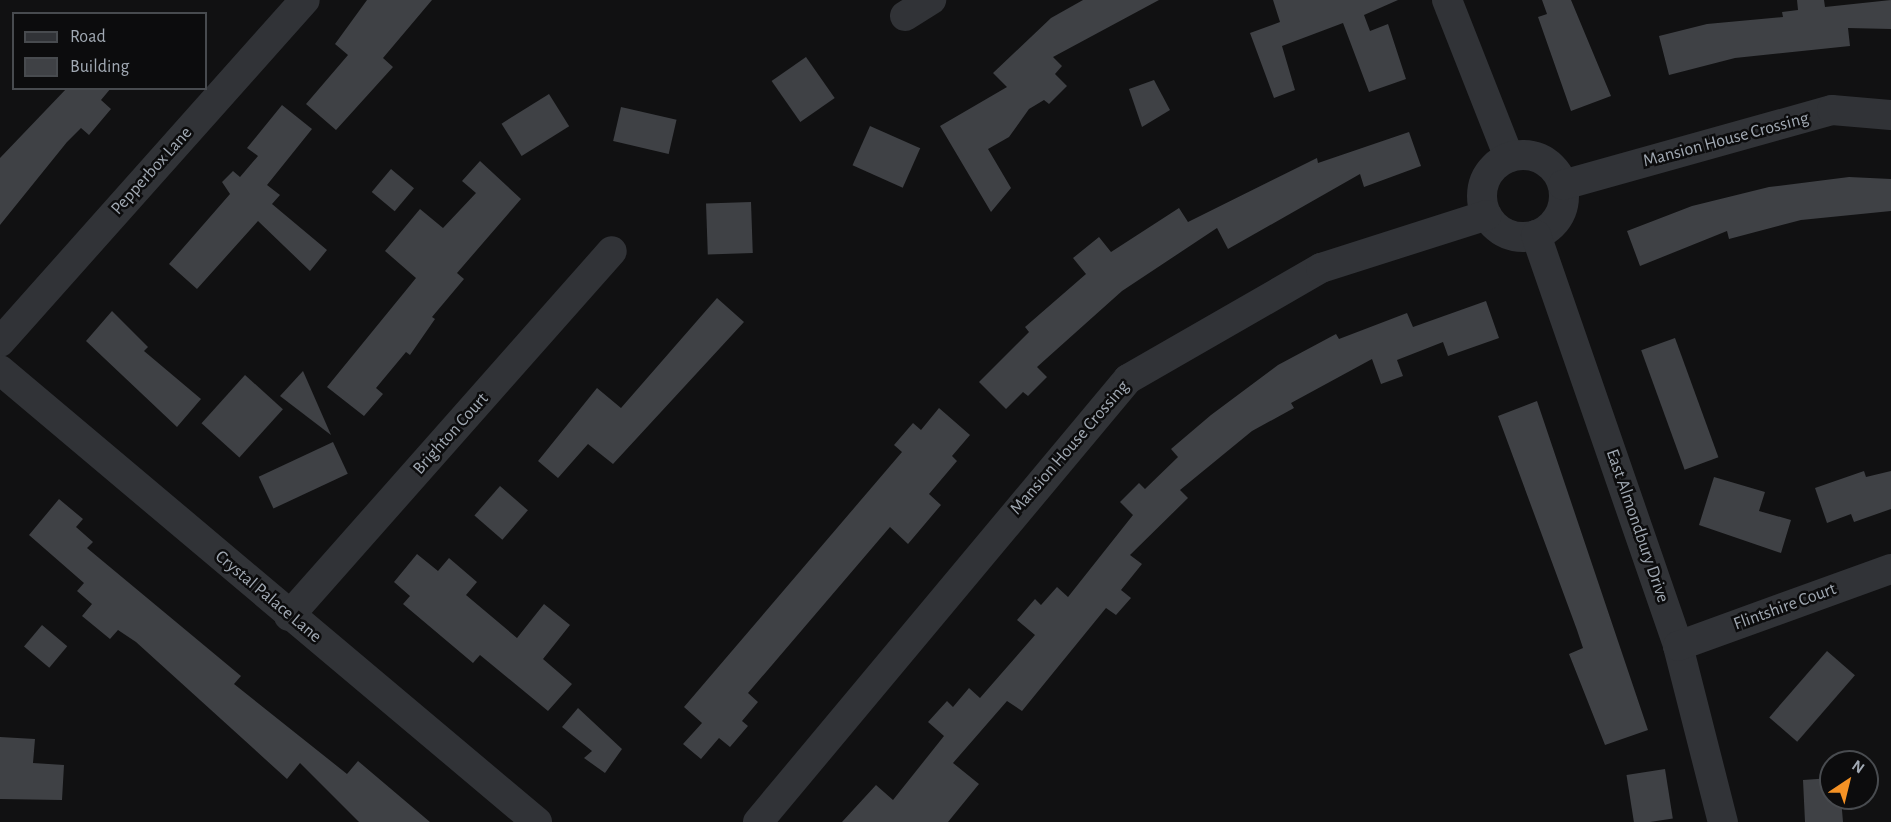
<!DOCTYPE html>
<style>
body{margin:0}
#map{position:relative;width:1891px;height:822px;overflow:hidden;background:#111112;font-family:"Alegreya Sans",sans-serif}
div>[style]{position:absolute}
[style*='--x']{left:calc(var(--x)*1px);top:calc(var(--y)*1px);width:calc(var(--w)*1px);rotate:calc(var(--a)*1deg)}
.building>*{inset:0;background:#3f4145;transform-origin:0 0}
.street>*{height:30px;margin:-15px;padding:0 15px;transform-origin:15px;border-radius:15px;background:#313337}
.street>.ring{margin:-15px;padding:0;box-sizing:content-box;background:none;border:30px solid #313337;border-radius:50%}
span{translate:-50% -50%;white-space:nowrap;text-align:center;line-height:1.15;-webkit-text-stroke:5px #0c0c0d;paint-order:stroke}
.street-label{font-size:18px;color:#a1a9b3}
.legend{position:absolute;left:12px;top:12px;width:195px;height:78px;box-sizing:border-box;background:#0c0c0d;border:2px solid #484b4f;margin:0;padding:8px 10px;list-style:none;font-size:18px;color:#a1a9b3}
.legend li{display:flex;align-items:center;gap:12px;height:30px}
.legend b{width:30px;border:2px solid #484b4f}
.north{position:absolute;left:1819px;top:750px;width:60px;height:60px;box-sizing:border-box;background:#0c0c0d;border:2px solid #484b4f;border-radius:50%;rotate:35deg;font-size:16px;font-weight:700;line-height:24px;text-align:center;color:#a1a9b3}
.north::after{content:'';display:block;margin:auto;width:21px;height:27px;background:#f59225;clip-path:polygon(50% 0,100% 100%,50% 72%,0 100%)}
</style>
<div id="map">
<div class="building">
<div style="clip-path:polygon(367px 0,432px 0,383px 58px,393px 67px,336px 130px,306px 104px,348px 55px,335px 44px)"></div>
<div style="clip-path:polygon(1083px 0,1159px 0,1053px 57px,1062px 66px,1055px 74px,1067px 86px,1049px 104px,1044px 100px,1029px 109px,1009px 137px,988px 149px,1011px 188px,991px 212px,940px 126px,1007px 87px,993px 73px,1051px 18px)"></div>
<div style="clip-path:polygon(1273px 0,1398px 0,1364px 15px,1370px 31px,1388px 24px,1406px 79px,1369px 92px,1343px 23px,1282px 46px,1295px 90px,1274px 98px,1250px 33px,1280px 22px)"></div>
<div style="clip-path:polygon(1542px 0,1571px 0,1611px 96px,1571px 111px,1538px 17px,1547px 14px)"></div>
<div style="clip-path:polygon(1797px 0,1824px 0,1825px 7px,1891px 0,1891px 29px,1848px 28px,1850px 46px,1735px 58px,1669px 75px,1659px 36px,1707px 24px,1783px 17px,1782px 12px,1798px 10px)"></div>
<div style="left:806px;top:57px;width:50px;height:42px;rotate:55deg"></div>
<div style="clip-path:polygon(1154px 80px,1170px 110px,1142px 127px,1129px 89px)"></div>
<div style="clip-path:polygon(67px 88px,111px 88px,101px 100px,111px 109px,89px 135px,81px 128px,67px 142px,0 225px,0 158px)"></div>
<div style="left:549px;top:94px;width:38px;height:56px;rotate:58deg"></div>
<div style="clip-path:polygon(282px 105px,312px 129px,267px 185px,280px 195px,272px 204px,327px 250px,310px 271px,258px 221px,197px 289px,169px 264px,230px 194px,222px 182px,233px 171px,240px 177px,258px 156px,247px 148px)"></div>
<div style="left:621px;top:107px;width:57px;height:35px;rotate:13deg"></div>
<div style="left:870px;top:126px;width:55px;height:43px;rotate:24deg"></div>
<div style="clip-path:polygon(1409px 132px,1421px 166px,1364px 187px,1360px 174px,1228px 249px,1217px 228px,1122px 291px,1037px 367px,1047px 377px,1028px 396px,1023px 392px,1006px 409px,979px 382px,1029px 332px,1025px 327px,1086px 274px,1073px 258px,1099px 237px,1111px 252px,1179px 208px,1188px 222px,1317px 158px,1318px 163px)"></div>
<div style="clip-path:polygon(480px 161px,521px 199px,457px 273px,464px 279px,432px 317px,435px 319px,410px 355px,406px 352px,376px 388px,383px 394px,364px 416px,327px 387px,416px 278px,385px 251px,420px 209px,443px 228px,476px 193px,462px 181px)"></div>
<div style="left:391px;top:169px;width:30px;height:30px;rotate:40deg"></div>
<div style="clip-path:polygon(1849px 177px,1891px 179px,1891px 211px,1801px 220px,1729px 239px,1727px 231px,1640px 266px,1627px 231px,1692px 206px,1769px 187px)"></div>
<div style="left:751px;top:202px;width:51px;height:45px;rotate:88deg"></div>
<div style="clip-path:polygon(717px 298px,744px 322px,613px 464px,588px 444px,558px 478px,538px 461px,597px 388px,621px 408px)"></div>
<div style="clip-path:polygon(1486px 301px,1499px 338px,1448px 356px,1443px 342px,1397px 360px,1403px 376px,1381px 384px,1372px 359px,1291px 403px,1294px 408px,1252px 431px,1180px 490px,1188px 498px,1130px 555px,1142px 564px,1121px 590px,1131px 598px,1116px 615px,1106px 608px,1022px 711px,1007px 701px,953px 763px,979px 784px,948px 822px,842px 822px,876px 785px,893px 800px,944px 736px,928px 722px,947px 701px,953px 707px,969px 688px,980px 698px,1035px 635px,1017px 620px,1035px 599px,1041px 605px,1057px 587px,1068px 597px,1133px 515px,1120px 502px,1139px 483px,1145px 489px,1178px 457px,1171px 449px,1211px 415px,1278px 365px,1336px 334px,1339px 339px,1407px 313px,1413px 327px)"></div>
<div style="clip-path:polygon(112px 311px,148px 347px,144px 351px,201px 399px,177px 427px,86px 341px)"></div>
<div style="left:1675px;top:338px;width:127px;height:36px;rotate:70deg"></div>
<div style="clip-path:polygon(303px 371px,331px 435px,280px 396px)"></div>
<div style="left:245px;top:375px;width:51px;height:65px;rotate:42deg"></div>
<div style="clip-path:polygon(1537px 401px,1648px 730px,1605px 745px,1569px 654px,1583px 648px,1577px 630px,1498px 416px)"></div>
<div style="clip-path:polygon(939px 408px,970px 435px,952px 456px,957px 461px,929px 494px,941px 505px,908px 544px,890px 527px,748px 693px,758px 702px,742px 721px,748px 726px,730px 747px,719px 738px,701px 759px,683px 744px,702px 723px,684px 707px,902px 452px,894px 445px,913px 423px,921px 430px)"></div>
<div style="left:333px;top:442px;width:35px;height:82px;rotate:65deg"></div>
<div style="clip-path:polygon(1864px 471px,1866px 477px,1891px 471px,1891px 509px,1854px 522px,1851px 514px,1827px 523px,1815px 488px)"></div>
<div style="clip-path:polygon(1714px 477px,1765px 492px,1759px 511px,1791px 520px,1781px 553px,1699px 525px)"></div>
<div style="left:500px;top:486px;width:37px;height:39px;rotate:41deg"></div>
<div style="clip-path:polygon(59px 499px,83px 519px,76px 527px,93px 542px,87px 548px,241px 676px,234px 684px,347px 774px,358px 761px,430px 822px,359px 822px,300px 763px,287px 779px,136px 642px,118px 630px,110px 639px,82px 616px,92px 604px,77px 591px,84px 583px,29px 535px)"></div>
<div style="clip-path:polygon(417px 554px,438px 571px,449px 558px,477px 582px,466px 595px,517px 638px,544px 604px,570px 625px,543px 659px,572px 684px,548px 711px,480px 655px,473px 663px,403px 604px,410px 596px,394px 582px)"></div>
<div style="left:42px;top:625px;width:33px;height:28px;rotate:40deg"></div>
<div style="left:1827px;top:651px;width:37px;height:88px;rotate:41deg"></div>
<div style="clip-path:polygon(578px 708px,622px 749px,605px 773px,584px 758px,592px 751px,562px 727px)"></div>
<div style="clip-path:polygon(0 737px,35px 739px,33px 763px,64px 765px,62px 800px,0 799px)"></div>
<div style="left:1665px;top:769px;width:50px;height:39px;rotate:81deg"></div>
<div style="clip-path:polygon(1831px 778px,1831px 798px,1841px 798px,1843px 822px,1805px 822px,1803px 780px)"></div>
</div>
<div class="street">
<div style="--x:1447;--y:0;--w:169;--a:68.5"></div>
<div style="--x:905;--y:16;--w:31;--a:-32"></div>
<div class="ring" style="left:1482px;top:155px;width:52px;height:52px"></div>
<div style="--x:1563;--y:185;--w:279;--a:-15.6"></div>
<div style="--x:1832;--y:110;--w:59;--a:4.8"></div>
<div style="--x:1536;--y:235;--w:435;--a:70.9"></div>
<div style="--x:1678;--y:646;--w:182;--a:75.7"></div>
<div style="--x:0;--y:342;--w:458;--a:-48.3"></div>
<div style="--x:0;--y:370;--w:702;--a:40.09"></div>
<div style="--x:289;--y:616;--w:487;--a:-48.5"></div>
<div style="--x:1678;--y:646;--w:226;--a:-19.9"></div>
<div style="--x:758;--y:822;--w:577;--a:-50.13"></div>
<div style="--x:1128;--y:379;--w:223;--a:-29.9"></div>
<div style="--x:1321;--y:268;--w:174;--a:-17.7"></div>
</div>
<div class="street-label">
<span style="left:1726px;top:140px;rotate:-15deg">Mansion House Crossing</span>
<span style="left:152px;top:171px;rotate:-48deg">Pepperbox Lane</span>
<span style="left:451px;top:434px;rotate:-48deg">Brighton Court</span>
<span style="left:1070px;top:448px;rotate:-49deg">Mansion House Crossing</span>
<span style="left:1637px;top:526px;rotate:71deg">East Almondbury Drive</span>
<span style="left:268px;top:597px;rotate:40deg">Crystal Palace Lane</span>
<span style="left:1785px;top:607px;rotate:-20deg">Flintshire Court</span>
</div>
<ul class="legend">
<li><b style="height:8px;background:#313337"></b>Road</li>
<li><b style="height:16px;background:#3f4145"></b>Building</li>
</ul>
<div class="north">N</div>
</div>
